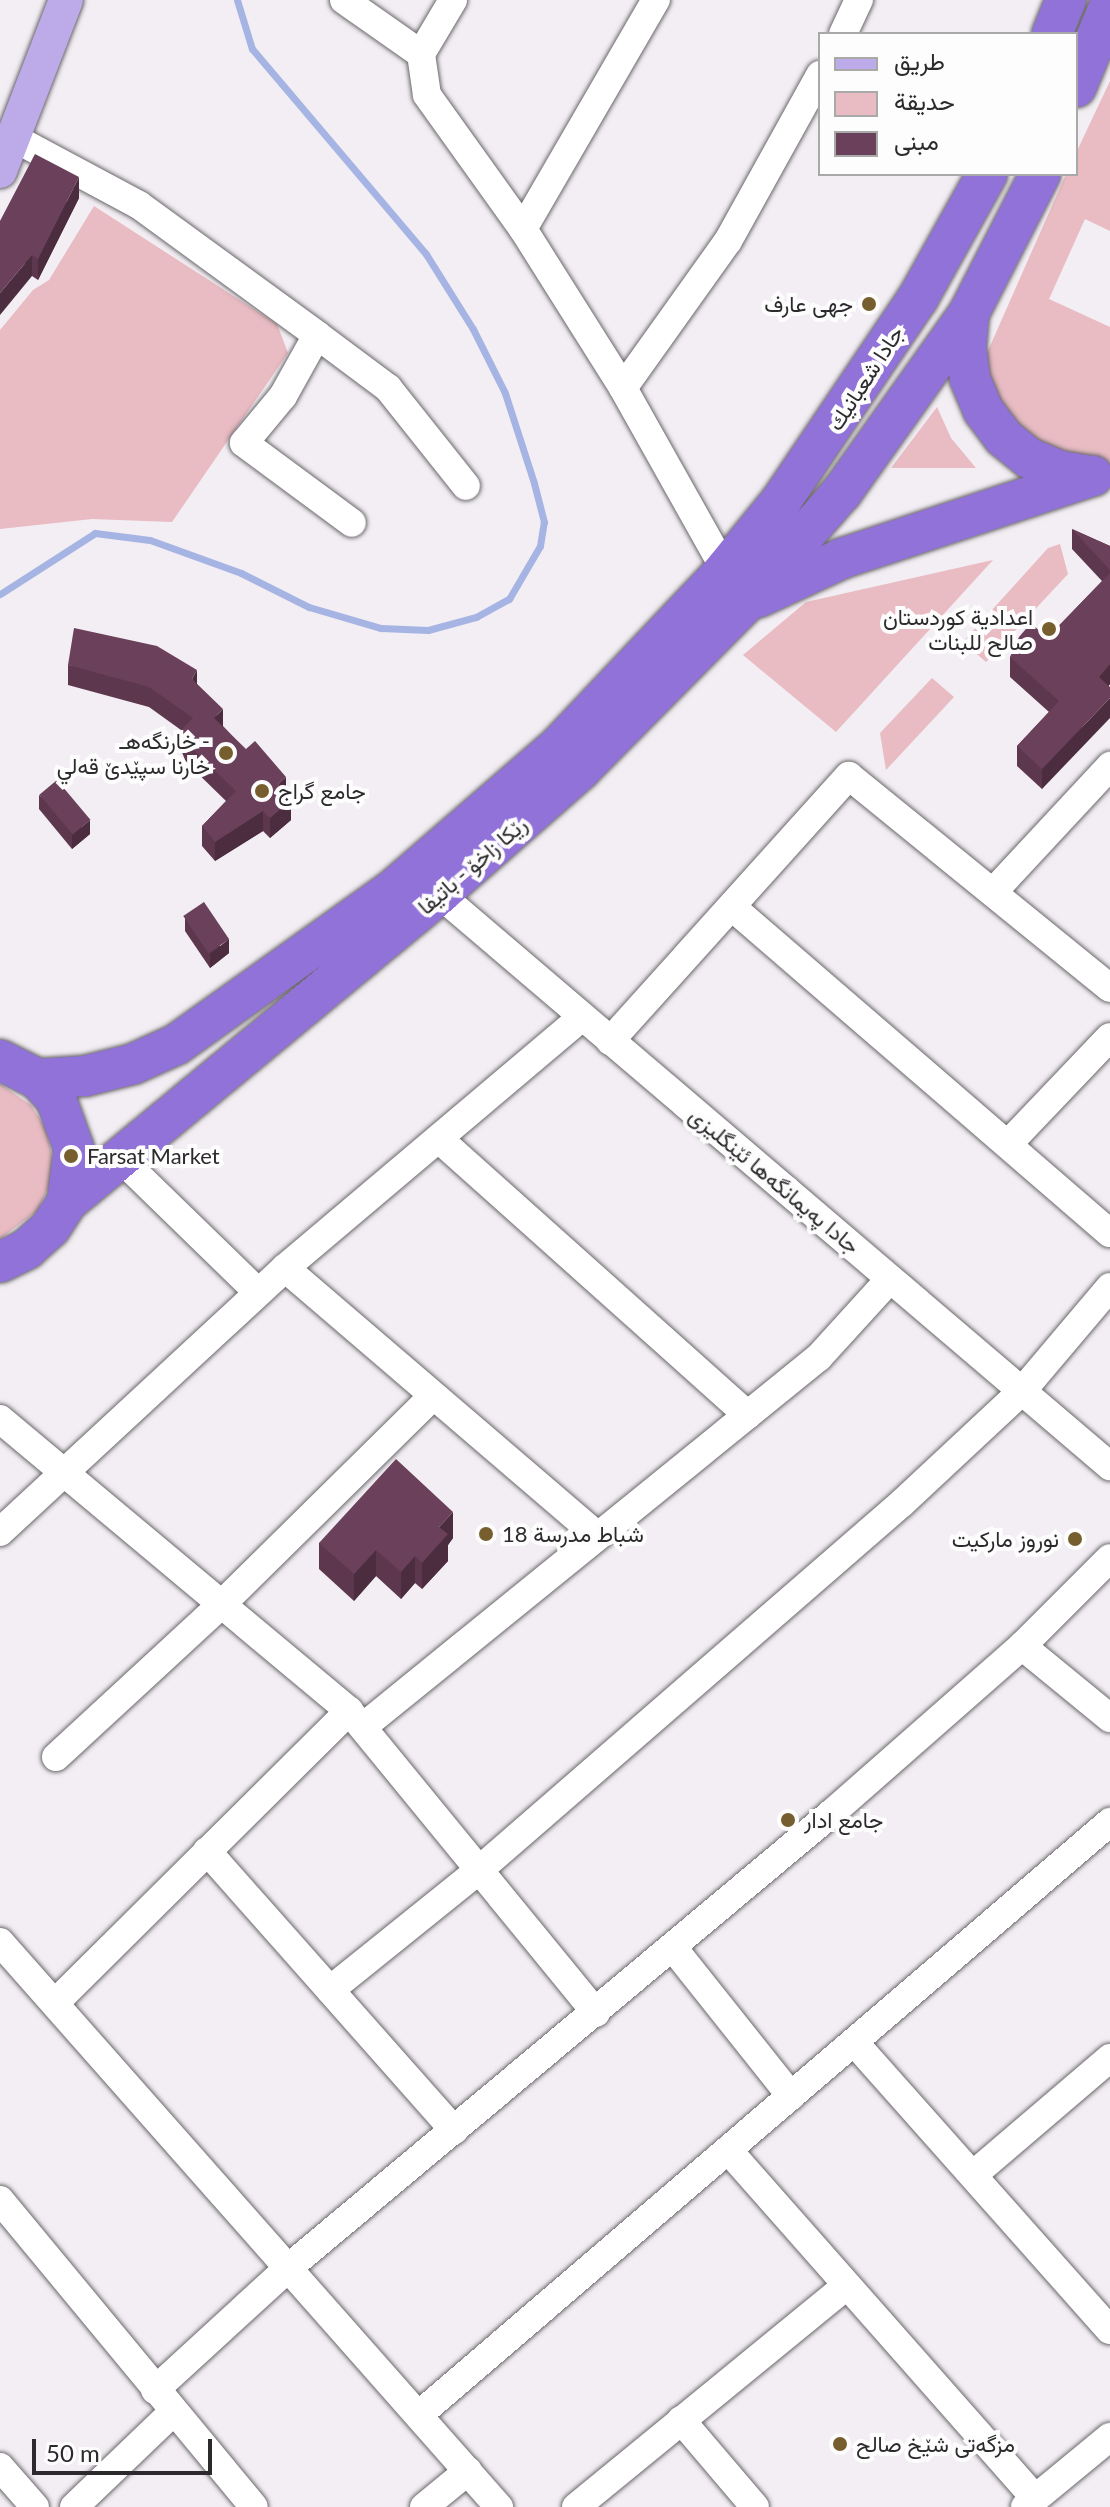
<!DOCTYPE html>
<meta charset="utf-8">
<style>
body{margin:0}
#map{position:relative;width:1110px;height:2507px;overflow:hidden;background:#f2eef3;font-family:Lato,Vazirmatn,sans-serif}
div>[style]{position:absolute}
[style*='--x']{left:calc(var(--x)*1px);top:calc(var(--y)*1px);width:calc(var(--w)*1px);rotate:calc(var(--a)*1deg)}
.green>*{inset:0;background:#e9bbc2}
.stream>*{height:7px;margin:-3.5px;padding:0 3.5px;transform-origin:3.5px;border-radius:3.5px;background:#a6b4e4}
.roads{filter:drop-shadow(0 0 2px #6a676b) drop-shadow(0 0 2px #6a676b)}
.minor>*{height:28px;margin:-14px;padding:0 14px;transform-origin:14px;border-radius:14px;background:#fff}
.major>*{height:34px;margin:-17px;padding:0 17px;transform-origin:17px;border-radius:17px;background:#bdaae8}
.highway>*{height:40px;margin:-20px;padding:0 20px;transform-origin:20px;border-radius:20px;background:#9172d9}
.wall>*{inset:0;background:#5c374d}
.shaded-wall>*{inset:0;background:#4b2d3f}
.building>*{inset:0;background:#6b405a;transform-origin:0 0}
.dots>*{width:22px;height:22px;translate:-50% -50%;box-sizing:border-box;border:4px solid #fefdfe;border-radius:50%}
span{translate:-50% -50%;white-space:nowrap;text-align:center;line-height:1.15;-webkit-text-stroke:8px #fefdfe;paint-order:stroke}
.poi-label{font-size:22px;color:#2c2a2c}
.right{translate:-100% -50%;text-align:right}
.left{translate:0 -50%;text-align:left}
.street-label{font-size:22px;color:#2c2a2c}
.legend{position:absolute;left:818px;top:32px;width:260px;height:144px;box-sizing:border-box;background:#fefdfe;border:2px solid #aaa9aa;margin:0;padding:10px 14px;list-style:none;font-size:24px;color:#2c2a2c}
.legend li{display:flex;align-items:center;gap:16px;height:40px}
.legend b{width:40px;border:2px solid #aaa9aa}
.scale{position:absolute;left:32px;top:2439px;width:180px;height:36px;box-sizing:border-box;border:4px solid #2c2a2c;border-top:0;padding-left:10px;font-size:24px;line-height:28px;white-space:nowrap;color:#2c2a2c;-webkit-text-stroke:6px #fefdfe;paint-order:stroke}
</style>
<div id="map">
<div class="green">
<div style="clip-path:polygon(1110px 81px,1110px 231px,1085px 219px,1049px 299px,1110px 327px,1110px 465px,1080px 471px,991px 409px,983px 362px,1066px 174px,1076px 174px,1076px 153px)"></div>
<div style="clip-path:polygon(94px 206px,277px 324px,288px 353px,172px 522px,92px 519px,0 529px,0 330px,33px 290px,49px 280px)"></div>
<div style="clip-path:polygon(937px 407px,951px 438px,976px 468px,891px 468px)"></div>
<div style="clip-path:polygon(1060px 544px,1068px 574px,986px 662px,963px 642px,1048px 548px)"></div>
<div style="clip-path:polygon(993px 560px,836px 732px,743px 655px,806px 602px)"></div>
<div style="clip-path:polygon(932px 678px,954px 697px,886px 770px,880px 733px)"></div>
<div style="clip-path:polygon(0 1084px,31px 1105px,46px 1129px,52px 1157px,50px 1185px,37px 1211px,0 1239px)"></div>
</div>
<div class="stream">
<div style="--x:0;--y:594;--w:113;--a:-32.7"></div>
<div style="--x:95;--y:533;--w:55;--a:7.3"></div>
<div style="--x:150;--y:540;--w:97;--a:19.9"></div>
<div style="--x:241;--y:573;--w:76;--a:26.6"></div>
<div style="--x:309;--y:607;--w:75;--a:16.3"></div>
<div style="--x:381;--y:628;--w:47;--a:2.4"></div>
<div style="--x:428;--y:630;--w:50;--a:-15.2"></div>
<div style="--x:476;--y:617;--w:38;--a:-29"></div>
<div style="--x:509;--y:599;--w:61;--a:-59.7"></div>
<div style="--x:540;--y:546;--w:24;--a:-81"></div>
<div style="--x:544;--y:522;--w:40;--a:-104.4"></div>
<div style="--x:534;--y:483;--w:95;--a:-107.9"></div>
<div style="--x:505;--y:393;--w:72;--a:-116.6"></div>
<div style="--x:473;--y:329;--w:89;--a:-122.1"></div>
<div style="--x:426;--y:254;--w:269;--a:-130.3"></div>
<div style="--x:252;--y:49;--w:51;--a:-107"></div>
</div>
<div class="roads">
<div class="minor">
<div style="--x:344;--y:0;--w:94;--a:35"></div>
<div style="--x:453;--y:0;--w:63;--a:120.7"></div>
<div style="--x:421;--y:54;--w:41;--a:81.7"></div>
<div style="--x:427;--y:95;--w:165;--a:54.4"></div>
<div style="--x:523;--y:229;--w:188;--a:57.8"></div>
<div style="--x:623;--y:388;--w:209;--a:60.7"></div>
<div style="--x:843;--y:34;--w:38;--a:-65"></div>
<div style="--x:14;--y:138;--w:142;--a:28.2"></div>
<div style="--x:139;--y:205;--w:220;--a:36.1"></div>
<div style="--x:317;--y:335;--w:70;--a:119.1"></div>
<div style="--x:283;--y:396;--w:61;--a:129.7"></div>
<div style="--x:244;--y:443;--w:134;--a:36.5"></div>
<div style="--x:523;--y:229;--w:265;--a:-59.9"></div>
<div style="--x:317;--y:335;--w:89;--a:36.7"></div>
<div style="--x:388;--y:388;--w:125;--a:51.5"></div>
<div style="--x:623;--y:388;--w:181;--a:-54.5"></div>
<div style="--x:728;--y:241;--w:190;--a:-61"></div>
<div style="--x:994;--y:891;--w:171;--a:-47.1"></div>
<div style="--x:439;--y:894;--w:882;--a:40.45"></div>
<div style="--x:732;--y:907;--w:499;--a:40.8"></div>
<div style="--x:610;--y:1041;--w:357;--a:-48"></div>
<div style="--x:849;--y:776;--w:336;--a:39.1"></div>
<div style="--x:439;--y:1139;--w:414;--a:41.8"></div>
<div style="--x:1009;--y:1143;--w:146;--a:-46.4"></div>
<div style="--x:120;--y:1158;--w:192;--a:44.2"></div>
<div style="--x:285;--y:1268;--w:411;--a:40.6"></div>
<div style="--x:0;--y:1419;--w:455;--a:39.9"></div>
<div style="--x:349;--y:1711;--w:390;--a:50.7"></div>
<div style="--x:0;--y:1532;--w:388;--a:-42.8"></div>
<div style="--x:285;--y:1268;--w:389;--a:-40.2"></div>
<div style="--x:1022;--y:1646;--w:114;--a:39.3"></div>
<div style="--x:364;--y:1726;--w:586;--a:-39.04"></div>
<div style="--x:819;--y:1357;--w:105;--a:-47.7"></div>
<div style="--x:56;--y:1757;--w:229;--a:-42.7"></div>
<div style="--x:224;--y:1602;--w:292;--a:-44.6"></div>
<div style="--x:207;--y:1851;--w:373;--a:48.5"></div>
<div style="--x:0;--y:1942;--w:754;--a:48.55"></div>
<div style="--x:674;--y:1949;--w:188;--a:51.5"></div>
<div style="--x:330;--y:1990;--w:190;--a:-38.8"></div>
<div style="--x:478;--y:1871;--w:561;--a:-40.96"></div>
<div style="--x:902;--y:1503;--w:164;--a:-43"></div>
<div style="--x:1022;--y:1391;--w:136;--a:-49.8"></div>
<div style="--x:57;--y:2001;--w:412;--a:-44.8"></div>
<div style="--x:854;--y:2042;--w:385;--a:48.4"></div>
<div style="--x:728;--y:2150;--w:464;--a:48.6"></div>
<div style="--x:973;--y:2175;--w:180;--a:-40.5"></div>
<div style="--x:0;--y:2200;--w:398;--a:50.4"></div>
<div style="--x:155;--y:2390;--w:179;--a:-42.5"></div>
<div style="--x:287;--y:2269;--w:712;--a:-39.93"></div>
<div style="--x:833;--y:1812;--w:252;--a:-41.3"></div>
<div style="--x:1022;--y:1646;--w:124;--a:-45"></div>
<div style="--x:421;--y:2413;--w:908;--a:-40.62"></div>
<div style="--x:681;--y:2420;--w:114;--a:49.6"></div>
<div style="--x:0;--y:2467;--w:53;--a:48.8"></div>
<div style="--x:74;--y:2507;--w:137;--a:-43.8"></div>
<div style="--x:424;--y:2507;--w:57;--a:-39.3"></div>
<div style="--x:576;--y:2507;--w:350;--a:-39.3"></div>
<div style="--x:1025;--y:2507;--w:110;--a:-39.5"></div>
</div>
<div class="major">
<div style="--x:0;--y:171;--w:183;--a:-68.9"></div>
</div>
<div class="highway">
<div style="--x:1052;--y:34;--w:37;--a:-68"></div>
<div style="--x:1076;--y:87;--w:89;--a:-67.5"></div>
<div style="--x:969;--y:313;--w:33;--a:95"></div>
<div style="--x:966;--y:346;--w:33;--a:83"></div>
<div style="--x:970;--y:379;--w:34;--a:67"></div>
<div style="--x:983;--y:410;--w:34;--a:53"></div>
<div style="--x:1003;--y:437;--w:33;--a:39"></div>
<div style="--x:1029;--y:458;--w:34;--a:23"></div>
<div style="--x:1060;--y:471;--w:33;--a:9"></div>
<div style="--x:759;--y:597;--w:93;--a:-24.9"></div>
<div style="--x:843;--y:558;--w:263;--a:-18.2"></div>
<div style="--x:0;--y:1060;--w:42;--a:26.6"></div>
<div style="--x:38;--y:1079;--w:27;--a:48"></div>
<div style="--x:56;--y:1099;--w:53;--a:70.2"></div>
<div style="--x:74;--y:1149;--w:53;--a:97.5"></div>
<div style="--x:67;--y:1202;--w:31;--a:123"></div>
<div style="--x:50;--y:1228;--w:31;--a:138"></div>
<div style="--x:27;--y:1249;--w:30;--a:154"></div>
<div style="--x:38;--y:1079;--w:47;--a:-3.7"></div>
<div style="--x:85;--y:1076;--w:49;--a:-14"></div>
<div style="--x:133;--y:1064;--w:48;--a:-24.4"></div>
<div style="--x:177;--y:1044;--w:267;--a:-35.5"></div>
<div style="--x:394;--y:889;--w:220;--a:-40.9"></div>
<div style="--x:560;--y:745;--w:231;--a:-46.6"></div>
<div style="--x:719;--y:577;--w:98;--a:-50.8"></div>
<div style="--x:781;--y:501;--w:245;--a:-56"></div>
<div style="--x:918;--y:298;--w:142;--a:-60.9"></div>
<div style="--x:67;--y:1202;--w:483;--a:-39.6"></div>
<div style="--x:439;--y:894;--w:188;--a:-41.3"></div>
<div style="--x:580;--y:770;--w:235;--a:-45.3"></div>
<div style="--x:745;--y:603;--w:147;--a:-48.9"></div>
<div style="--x:842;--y:492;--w:219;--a:-54.6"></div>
<div style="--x:969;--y:313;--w:156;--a:-62.9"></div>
</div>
</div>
<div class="wall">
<div style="clip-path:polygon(79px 198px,38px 280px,32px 276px,0 221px)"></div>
<div style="clip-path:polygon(1072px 529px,1110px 546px,1110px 684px,1042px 789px,1017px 766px,1017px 746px,1049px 712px,1010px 677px,1010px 657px,1047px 638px,1102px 581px,1072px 549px)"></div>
<div style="clip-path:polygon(68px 665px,197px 684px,223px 726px,286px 793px,291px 820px,270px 838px,263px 831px,215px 861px,202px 846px,202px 826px,226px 801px,186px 762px,181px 750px,181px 730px,149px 707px,68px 685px)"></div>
<div style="clip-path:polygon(39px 795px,90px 834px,72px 849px,39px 809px)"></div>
<div style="clip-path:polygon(185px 918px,229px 953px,210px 968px,185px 931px)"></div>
<div style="clip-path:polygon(453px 1538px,448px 1545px,448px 1561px,422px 1589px,415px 1583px,401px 1599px,376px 1576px,354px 1601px,319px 1569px,319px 1543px)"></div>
</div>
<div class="shaded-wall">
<div style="clip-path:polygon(79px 177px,79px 198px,38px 280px,38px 259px)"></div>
<div style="clip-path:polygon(32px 255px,32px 276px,0 315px,0 293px)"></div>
<div style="clip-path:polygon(1110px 664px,1110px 684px,1099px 696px,1099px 677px)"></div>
<div style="clip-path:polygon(197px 670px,197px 690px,192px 679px)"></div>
<div style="clip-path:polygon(1110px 698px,1110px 718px,1042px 789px,1042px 769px)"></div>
<div style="clip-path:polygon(223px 709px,223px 729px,214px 718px)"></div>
<div style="clip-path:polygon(286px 777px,286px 797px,278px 784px)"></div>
<div style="clip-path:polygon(291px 800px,291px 820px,270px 838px,270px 818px)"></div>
<div style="clip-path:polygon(263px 811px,263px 831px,215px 861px,215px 842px)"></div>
<div style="clip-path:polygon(90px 820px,90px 834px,72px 849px,72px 835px)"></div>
<div style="clip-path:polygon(229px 939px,229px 953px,210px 968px,210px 954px)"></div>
<div style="clip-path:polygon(453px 1512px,453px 1538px,448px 1545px,448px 1561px,422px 1589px,422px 1563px,439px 1527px)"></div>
<div style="clip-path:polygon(376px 1550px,376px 1576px,354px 1601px,354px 1574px)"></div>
<div style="clip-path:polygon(415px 1556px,415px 1583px,401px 1599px,401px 1572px)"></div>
</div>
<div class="building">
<div style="clip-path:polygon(35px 154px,79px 177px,38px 259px,32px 255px,0 293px,0 221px)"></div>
<div style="clip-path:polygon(1072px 529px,1110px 546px,1110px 570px)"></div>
<div style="clip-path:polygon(1110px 573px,1110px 664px,1099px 677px,1110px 687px,1110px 698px,1042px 769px,1017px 746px,1059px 701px,1010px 657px,1019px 637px,1031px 623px,1047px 638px)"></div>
<div style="clip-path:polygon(74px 628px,157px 646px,197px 670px,192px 679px,223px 709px,214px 718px,246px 749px,255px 741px,286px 777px,278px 784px,291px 800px,270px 818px,263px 811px,215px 842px,202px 826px,236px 791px,186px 743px,181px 730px,193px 718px,149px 687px,68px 665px)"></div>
<div style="left:57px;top:780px;width:52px;height:23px;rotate:50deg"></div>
<div style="left:204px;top:902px;width:45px;height:25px;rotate:56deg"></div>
<div style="clip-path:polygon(396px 1459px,453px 1512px,439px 1527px,448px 1534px,422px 1563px,415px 1556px,401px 1572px,376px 1550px,354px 1574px,319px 1543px)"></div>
</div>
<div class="dots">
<div style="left:869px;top:304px;background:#775e2f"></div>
<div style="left:1049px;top:629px;background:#775e2f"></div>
<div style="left:226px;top:753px;background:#775e2f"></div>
<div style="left:262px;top:791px;background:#775e2f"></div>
<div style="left:71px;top:1156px;background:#775e2f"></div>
<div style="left:486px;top:1534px;background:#775e2f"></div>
<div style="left:1075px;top:1539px;background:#775e2f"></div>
<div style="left:788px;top:1820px;background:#775e2f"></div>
<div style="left:840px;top:2444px;background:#775e2f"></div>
</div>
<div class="poi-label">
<span class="right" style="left:853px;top:304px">جهى عارف</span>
<span class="right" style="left:1033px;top:629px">اعدادية كوردستان<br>صالح للبنات</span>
<span class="right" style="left:210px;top:753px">خارنگه‌هـ -<br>خارنا سپێدێ قه‌لي</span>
<span class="left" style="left:278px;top:791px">جامع گراج</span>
<span class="left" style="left:87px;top:1156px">Farsat Market</span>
<span class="left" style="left:502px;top:1534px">18 شباط مدرسة</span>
<span class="right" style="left:1059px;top:1539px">نوروز ماركيت</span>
<span class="left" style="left:804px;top:1820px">جامع ادار</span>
<span class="left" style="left:856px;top:2444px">مزگەتی شێخ صالح</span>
</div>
<div class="street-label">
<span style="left:865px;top:378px;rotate:-57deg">جادا شعبانيك</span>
<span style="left:472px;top:865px;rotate:-41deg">رێکا زاخۆ - باتیفا</span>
<span style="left:775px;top:1180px;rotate:40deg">جادا په‌يمانگه‌ها ئێنگليزى</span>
</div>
<ul class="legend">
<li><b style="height:10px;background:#bdaae8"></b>طريق</li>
<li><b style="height:22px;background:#e9bbc2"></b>حديقة</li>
<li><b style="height:22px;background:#6b405a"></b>مبنى</li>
</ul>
<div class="scale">50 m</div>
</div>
